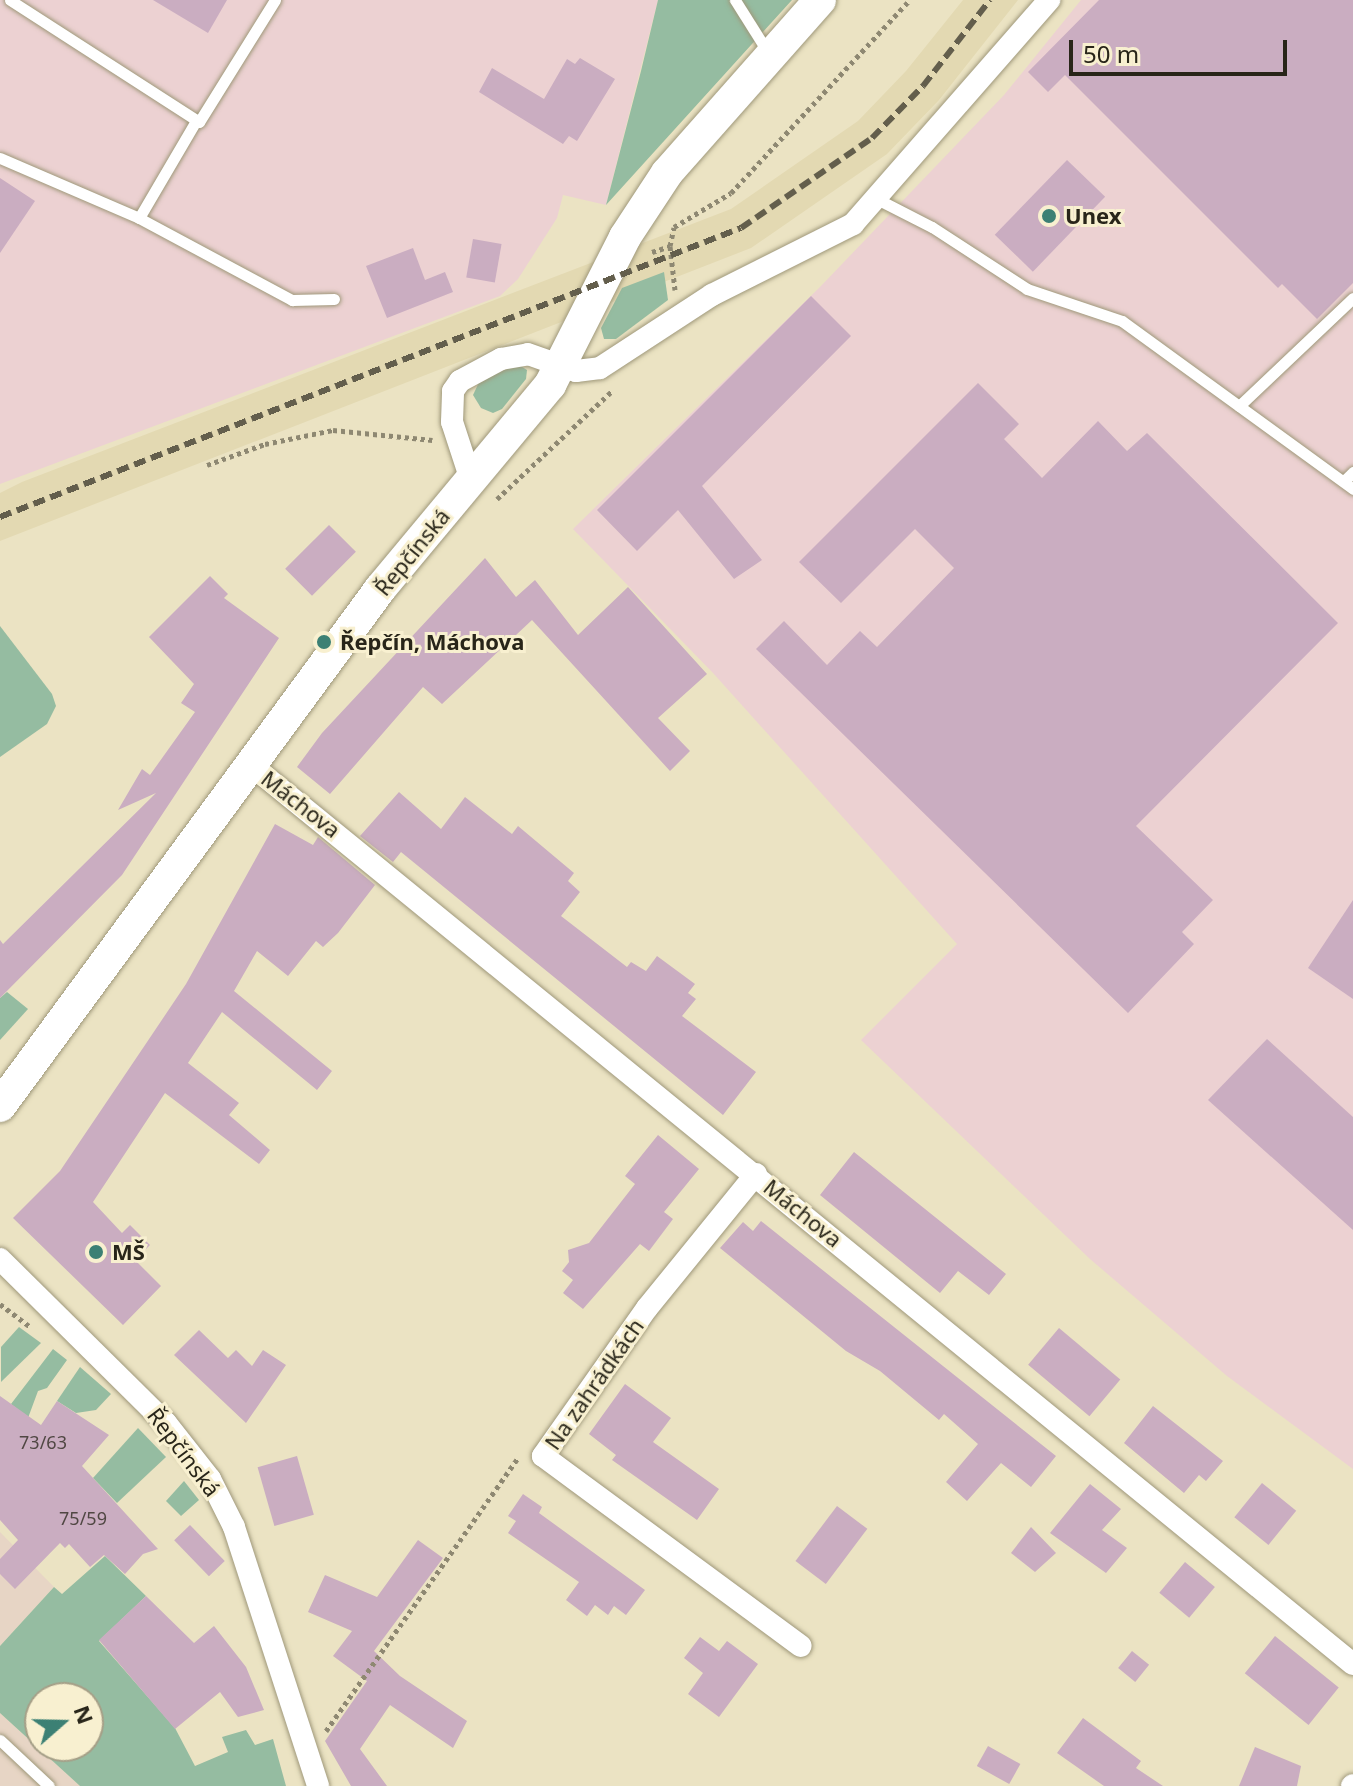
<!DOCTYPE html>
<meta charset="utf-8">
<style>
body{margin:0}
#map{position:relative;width:1353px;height:1786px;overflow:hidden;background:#ebe3c3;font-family:"Noto Sans",sans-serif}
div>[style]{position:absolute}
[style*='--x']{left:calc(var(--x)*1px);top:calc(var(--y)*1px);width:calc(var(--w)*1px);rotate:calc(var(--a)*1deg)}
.built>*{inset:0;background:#e3d9b2}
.industrial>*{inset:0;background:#ecd1d2}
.education>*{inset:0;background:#e7d5c5}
.green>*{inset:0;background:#95bca1}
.building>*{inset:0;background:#caadc1;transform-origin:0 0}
.path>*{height:5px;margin-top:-2.5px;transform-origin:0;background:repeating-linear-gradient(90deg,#8e8872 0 4px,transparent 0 8px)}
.roads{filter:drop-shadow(0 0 2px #9f987a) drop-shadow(0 0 2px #9f987a)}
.lane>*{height:11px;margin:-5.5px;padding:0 5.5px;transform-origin:5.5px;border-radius:5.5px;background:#fff}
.street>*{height:22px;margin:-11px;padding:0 11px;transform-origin:11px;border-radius:11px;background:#fff}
.secondary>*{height:32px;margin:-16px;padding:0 16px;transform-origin:16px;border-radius:16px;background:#fff}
.rail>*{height:6px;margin-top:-3px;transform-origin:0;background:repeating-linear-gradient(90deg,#635e4c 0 12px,transparent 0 18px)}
.dots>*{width:22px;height:22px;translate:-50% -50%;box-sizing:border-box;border:4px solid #f8f0d0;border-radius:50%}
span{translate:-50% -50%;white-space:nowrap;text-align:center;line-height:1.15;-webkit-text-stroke:6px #f8f0d0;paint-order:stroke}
.number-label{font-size:18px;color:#504743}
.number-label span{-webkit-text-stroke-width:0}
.poi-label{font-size:22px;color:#282519;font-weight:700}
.left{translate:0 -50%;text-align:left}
.street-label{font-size:22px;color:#282519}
.north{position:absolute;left:24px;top:1682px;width:80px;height:80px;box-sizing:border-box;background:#f8f0d0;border:2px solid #a59f87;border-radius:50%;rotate:70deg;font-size:22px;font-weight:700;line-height:32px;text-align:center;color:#282519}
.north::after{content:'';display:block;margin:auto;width:28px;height:36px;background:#3c8074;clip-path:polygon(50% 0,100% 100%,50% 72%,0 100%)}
.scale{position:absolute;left:1069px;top:40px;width:218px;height:36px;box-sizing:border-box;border:4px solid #282519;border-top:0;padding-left:10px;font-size:24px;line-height:28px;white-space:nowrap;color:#282519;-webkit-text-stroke:6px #f8f0d0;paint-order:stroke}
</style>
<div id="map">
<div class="built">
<div style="clip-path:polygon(963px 0,1018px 0,939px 100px,887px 154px,751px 248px,0 541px,0 493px,22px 482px,731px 209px,858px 121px,906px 71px)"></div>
</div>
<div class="industrial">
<div style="clip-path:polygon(0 0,658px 0,606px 205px,563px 195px,557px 218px,518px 279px,500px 296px,0 484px)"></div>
<div style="clip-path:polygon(1081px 0,1353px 0,1353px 1469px,1227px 1376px,1090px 1259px,861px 1040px,957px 944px,713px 673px,573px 529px,820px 287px,1004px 95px)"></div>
</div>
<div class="education">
<div style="clip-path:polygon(0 1532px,54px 1587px,0 1646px)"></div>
<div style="clip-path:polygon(0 1713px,80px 1786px,0 1786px)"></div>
</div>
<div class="green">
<div style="clip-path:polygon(658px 0,792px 0,606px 205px,641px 71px)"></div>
<div style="clip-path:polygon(664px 272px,668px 300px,616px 339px,604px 339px,601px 328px,622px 288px)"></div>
<div style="clip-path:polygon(519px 365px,527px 370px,526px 379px,502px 409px,493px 413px,481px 408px,473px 395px,481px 378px)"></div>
<div style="clip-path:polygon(0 626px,52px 694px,56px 706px,47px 724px,0 757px)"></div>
<div style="clip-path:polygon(7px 992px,28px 1009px,0 1040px,0 998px)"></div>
<div style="clip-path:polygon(19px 1327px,41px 1343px,1px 1382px,1px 1347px)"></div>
<div style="clip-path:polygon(53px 1349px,67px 1360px,47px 1388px,38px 1391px,28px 1418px,11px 1404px)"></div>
<div style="clip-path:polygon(80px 1367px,111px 1394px,96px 1410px,76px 1413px,57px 1401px)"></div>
<div style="clip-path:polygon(138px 1428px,166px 1457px,117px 1503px,93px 1478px)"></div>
<div style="clip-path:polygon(184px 1481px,199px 1500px,181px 1516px,166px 1501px)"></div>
<div style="clip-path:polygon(evenodd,105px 1556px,146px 1596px,99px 1641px,175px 1728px,195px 1766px,228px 1752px,222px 1737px,246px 1730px,255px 1745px,273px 1739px,286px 1786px,80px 1786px,0 1713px,0 1646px,54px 1587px,62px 1594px,105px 1556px,40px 1698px,88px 1698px,88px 1746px,40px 1746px,40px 1698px)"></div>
</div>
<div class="building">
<div style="clip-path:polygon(153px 0,227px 0,208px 33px)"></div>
<div style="clip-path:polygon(1099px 0,1353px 0,1353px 283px,1317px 319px,1282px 284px,1278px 288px,1065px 75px,1048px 92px,1028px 72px)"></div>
<div style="clip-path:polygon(580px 58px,615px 79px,577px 141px,569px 136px,563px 144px,479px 92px,492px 68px,544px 99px,567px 59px,575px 64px)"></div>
<div style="left:1067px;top:160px;width:53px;height:104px;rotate:44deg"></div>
<div style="clip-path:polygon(0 178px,35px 201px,0 253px)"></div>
<div style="left:473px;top:239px;width:29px;height:39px;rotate:10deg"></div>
<div style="clip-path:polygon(413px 248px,425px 280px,445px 272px,453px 292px,387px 318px,366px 266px)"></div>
<div style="clip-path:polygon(811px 296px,851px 336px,702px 486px,762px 560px,734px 579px,678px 510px,637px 551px,597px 510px)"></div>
<div style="clip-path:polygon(978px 383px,1019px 424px,1004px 439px,1042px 478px,1098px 421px,1127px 451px,1147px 433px,1338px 623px,1136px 826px,1213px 900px,1182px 932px,1194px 944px,1128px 1013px,756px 649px,784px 621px,827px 665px,860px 631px,877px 647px,954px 568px,915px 529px,841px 603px,799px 562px)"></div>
<div style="left:329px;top:525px;width:38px;height:62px;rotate:45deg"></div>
<div style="clip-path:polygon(485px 558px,516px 597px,535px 580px,578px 635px,628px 587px,707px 674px,658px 718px,690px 751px,670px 771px,532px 620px,442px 704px,423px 687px,330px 794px,297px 767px,322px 733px)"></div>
<div style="clip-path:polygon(210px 576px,228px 594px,224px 598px,279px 638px,122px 875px,0 998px,0 940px,3px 944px,156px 793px,118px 810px,142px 769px,150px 775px,195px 712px,181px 703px,194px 684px,149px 637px)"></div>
<div style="clip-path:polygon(399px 792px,441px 829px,465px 797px,512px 834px,518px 826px,574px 873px,568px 881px,580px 892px,561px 916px,627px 967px,631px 962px,646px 971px,657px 956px,695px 984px,688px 993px,696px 999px,682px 1016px,756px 1072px,723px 1115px,401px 852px,393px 862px,360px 836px)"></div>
<div style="clip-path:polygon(275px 824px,313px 845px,318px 837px,375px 885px,338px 933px,323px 947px,316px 941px,288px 976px,257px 951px,234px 991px,332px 1071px,317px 1090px,222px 1012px,188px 1063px,239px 1103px,229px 1115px,270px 1150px,259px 1164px,165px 1093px,93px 1202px,122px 1233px,130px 1225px,150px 1245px,135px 1260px,161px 1286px,123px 1325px,13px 1218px,60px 1171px,143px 1048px,186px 984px)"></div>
<div style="clip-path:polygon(1353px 900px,1353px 999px,1308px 968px)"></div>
<div style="clip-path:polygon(1267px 1039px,1353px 1117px,1353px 1230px,1208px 1100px)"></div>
<div style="clip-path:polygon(658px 1135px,699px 1169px,664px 1212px,673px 1219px,649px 1251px,640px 1244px,583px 1309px,563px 1293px,573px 1280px,562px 1271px,569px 1262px,568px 1250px,589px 1243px,635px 1184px,625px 1176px)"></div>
<div style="clip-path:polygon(854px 1152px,1006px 1274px,989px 1295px,958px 1271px,940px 1293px,820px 1195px)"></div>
<div style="clip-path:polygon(761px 1221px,1056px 1456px,1031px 1487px,1001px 1463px,967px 1501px,946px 1482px,978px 1444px,944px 1414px,939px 1420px,880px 1371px,846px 1351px,720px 1248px,743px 1222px,753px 1231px)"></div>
<div style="left:1059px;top:1328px;width:80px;height:48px;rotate:40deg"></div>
<div style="clip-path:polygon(199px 1330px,228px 1358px,236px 1350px,252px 1366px,263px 1350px,286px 1365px,246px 1423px,174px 1355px)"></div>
<div style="clip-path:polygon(625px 1384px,671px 1418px,653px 1442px,719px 1489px,697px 1520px,612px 1460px,616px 1455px,589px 1434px)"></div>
<div style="clip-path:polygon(0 1396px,41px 1425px,57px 1401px,109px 1435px,82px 1466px,158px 1549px,143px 1554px,125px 1574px,104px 1555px,90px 1567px,69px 1544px,65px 1548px,60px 1543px,15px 1589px,0 1574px,0 1559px,18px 1540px,0 1520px)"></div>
<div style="clip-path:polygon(1153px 1406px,1223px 1461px,1206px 1481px,1199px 1475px,1184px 1493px,1124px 1443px)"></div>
<div style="left:297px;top:1456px;width:61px;height:41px;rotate:74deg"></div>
<div style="left:1262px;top:1483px;width:44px;height:44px;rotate:39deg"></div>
<div style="clip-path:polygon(1090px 1484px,1121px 1509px,1102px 1530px,1127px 1548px,1106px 1573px,1050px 1533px)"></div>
<div style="clip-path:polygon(523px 1494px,542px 1507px,539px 1513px,645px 1590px,626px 1615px,614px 1606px,608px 1615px,595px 1605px,587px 1616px,566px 1600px,579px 1582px,508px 1533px,516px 1521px,508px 1516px)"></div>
<div style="left:837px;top:1506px;width:38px;height:69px;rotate:37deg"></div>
<div style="left:190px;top:1525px;width:50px;height:22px;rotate:46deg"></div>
<div style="clip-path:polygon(1031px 1527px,1056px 1553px,1035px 1572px,1011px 1553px)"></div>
<div style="clip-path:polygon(418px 1540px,443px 1558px,374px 1651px,400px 1676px,467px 1721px,453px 1748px,390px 1705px,360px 1749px,387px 1786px,351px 1786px,325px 1741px,367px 1681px,333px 1656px,352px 1631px,308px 1612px,325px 1575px,377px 1597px)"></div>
<div style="left:1185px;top:1562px;width:39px;height:40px;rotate:40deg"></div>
<div style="clip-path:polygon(146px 1596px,194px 1643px,214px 1626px,246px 1667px,264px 1710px,238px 1717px,220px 1692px,175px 1729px,99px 1640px)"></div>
<div style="left:1275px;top:1636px;width:82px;height:48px;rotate:39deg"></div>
<div style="clip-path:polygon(700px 1637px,719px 1651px,727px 1641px,758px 1664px,719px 1717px,688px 1694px,703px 1673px,684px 1658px)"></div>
<div style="left:1132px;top:1651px;width:22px;height:22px;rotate:39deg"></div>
<div style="clip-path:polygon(1083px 1718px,1141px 1761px,1136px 1768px,1163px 1786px,1104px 1786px,1057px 1753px)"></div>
<div style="left:988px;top:1746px;width:37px;height:23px;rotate:29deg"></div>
<div style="clip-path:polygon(1255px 1747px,1301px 1766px,1297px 1786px,1239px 1786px)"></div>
</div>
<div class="path">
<div style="--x:652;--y:252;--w:19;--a:-18"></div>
<div style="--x:675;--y:290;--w:44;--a:-96.5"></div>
<div style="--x:670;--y:246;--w:19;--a:-78"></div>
<div style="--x:674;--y:227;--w:66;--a:-30.8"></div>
<div style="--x:731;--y:193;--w:263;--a:-47.2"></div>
<div style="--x:207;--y:465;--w:62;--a:-19.9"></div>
<div style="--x:265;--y:444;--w:69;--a:-11.6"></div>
<div style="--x:333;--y:430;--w:100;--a:5.7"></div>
<div style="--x:497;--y:499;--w:158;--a:-43.2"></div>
<div style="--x:0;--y:1304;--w:39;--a:37"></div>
<div style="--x:326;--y:1731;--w:334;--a:-54.9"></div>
</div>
<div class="roads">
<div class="lane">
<div style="--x:10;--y:0;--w:225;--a:32.8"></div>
<div style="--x:199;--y:122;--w:144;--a:-58.1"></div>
<div style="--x:735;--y:0;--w:64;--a:57.8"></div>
<div style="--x:0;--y:158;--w:151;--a:23.3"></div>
<div style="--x:139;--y:218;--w:113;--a:-59.6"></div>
<div style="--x:879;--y:200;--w:59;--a:27"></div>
<div style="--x:932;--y:227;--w:113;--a:33.1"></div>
<div style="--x:1027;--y:289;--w:100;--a:18.6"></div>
<div style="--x:1122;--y:321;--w:286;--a:36"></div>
<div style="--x:139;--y:218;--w:174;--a:28.2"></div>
<div style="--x:292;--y:300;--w:42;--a:-1.4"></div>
<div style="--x:1239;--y:406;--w:157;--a:-43.5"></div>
<div style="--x:1344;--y:481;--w:13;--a:-45"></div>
<div style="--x:0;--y:1740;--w:67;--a:43.2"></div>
</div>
<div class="street">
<div style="--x:471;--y:480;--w:61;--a:-108.1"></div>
<div style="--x:452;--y:422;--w:31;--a:-88"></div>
<div style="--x:453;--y:391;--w:12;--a:-55"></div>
<div style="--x:460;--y:381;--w:47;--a:-28.2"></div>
<div style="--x:501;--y:359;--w:27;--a:-10"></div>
<div style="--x:528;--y:354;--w:51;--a:19.5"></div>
<div style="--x:576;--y:371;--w:24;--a:-7"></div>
<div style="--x:600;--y:368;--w:134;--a:-33.1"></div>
<div style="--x:712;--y:295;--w:158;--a:-26.7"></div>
<div style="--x:853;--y:224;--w:298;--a:-48.8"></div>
<div style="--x:251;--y:765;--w:1422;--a:39.21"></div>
<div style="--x:756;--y:1174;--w:173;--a:129.1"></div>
<div style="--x:647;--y:1308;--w:181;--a:125.1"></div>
<div style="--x:543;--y:1456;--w:320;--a:36.4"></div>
<div style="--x:0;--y:1259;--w:233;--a:44.7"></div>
<div style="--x:166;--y:1423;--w:71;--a:51.8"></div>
<div style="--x:210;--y:1479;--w:54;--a:63.4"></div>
<div style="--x:234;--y:1527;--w:272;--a:72"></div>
<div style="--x:1352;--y:1786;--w:1;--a:-45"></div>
</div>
<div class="secondary">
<div style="--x:0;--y:1106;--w:642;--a:-53.68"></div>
<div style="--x:380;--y:589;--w:266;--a:-50.2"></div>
<div style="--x:550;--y:385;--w:166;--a:-63.1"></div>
<div style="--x:625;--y:237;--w:77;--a:-56.7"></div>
<div style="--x:667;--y:173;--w:231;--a:-48.5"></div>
</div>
</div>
<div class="rail">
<div style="--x:0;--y:517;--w:795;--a:-21.31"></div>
<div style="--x:741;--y:228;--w:159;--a:-34.5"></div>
<div style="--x:872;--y:138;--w:73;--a:-45.6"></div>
<div style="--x:923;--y:86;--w:109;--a:-52.1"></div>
</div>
<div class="dots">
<div style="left:1049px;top:216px;background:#3c8074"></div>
<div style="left:324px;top:642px;background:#3c8074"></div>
<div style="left:96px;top:1252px;background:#3c8074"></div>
</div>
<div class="number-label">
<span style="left:43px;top:1442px">73/63</span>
<span style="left:83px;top:1518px">75/59</span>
</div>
<div class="poi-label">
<span class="left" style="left:1065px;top:216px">Unex</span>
<span class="left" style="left:340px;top:642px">Řepčín, Máchova</span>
<span class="left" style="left:112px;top:1252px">MŠ</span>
</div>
<div class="street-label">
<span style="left:412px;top:552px;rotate:-51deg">Řepčínská</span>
<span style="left:301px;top:804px;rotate:38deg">Máchova</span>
<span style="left:803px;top:1213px;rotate:39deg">Máchova</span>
<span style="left:594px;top:1384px;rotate:-55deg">Na zahrádkách</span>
<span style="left:184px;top:1452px;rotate:53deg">Řepčínská</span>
</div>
<div class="north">N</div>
<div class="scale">50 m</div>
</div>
